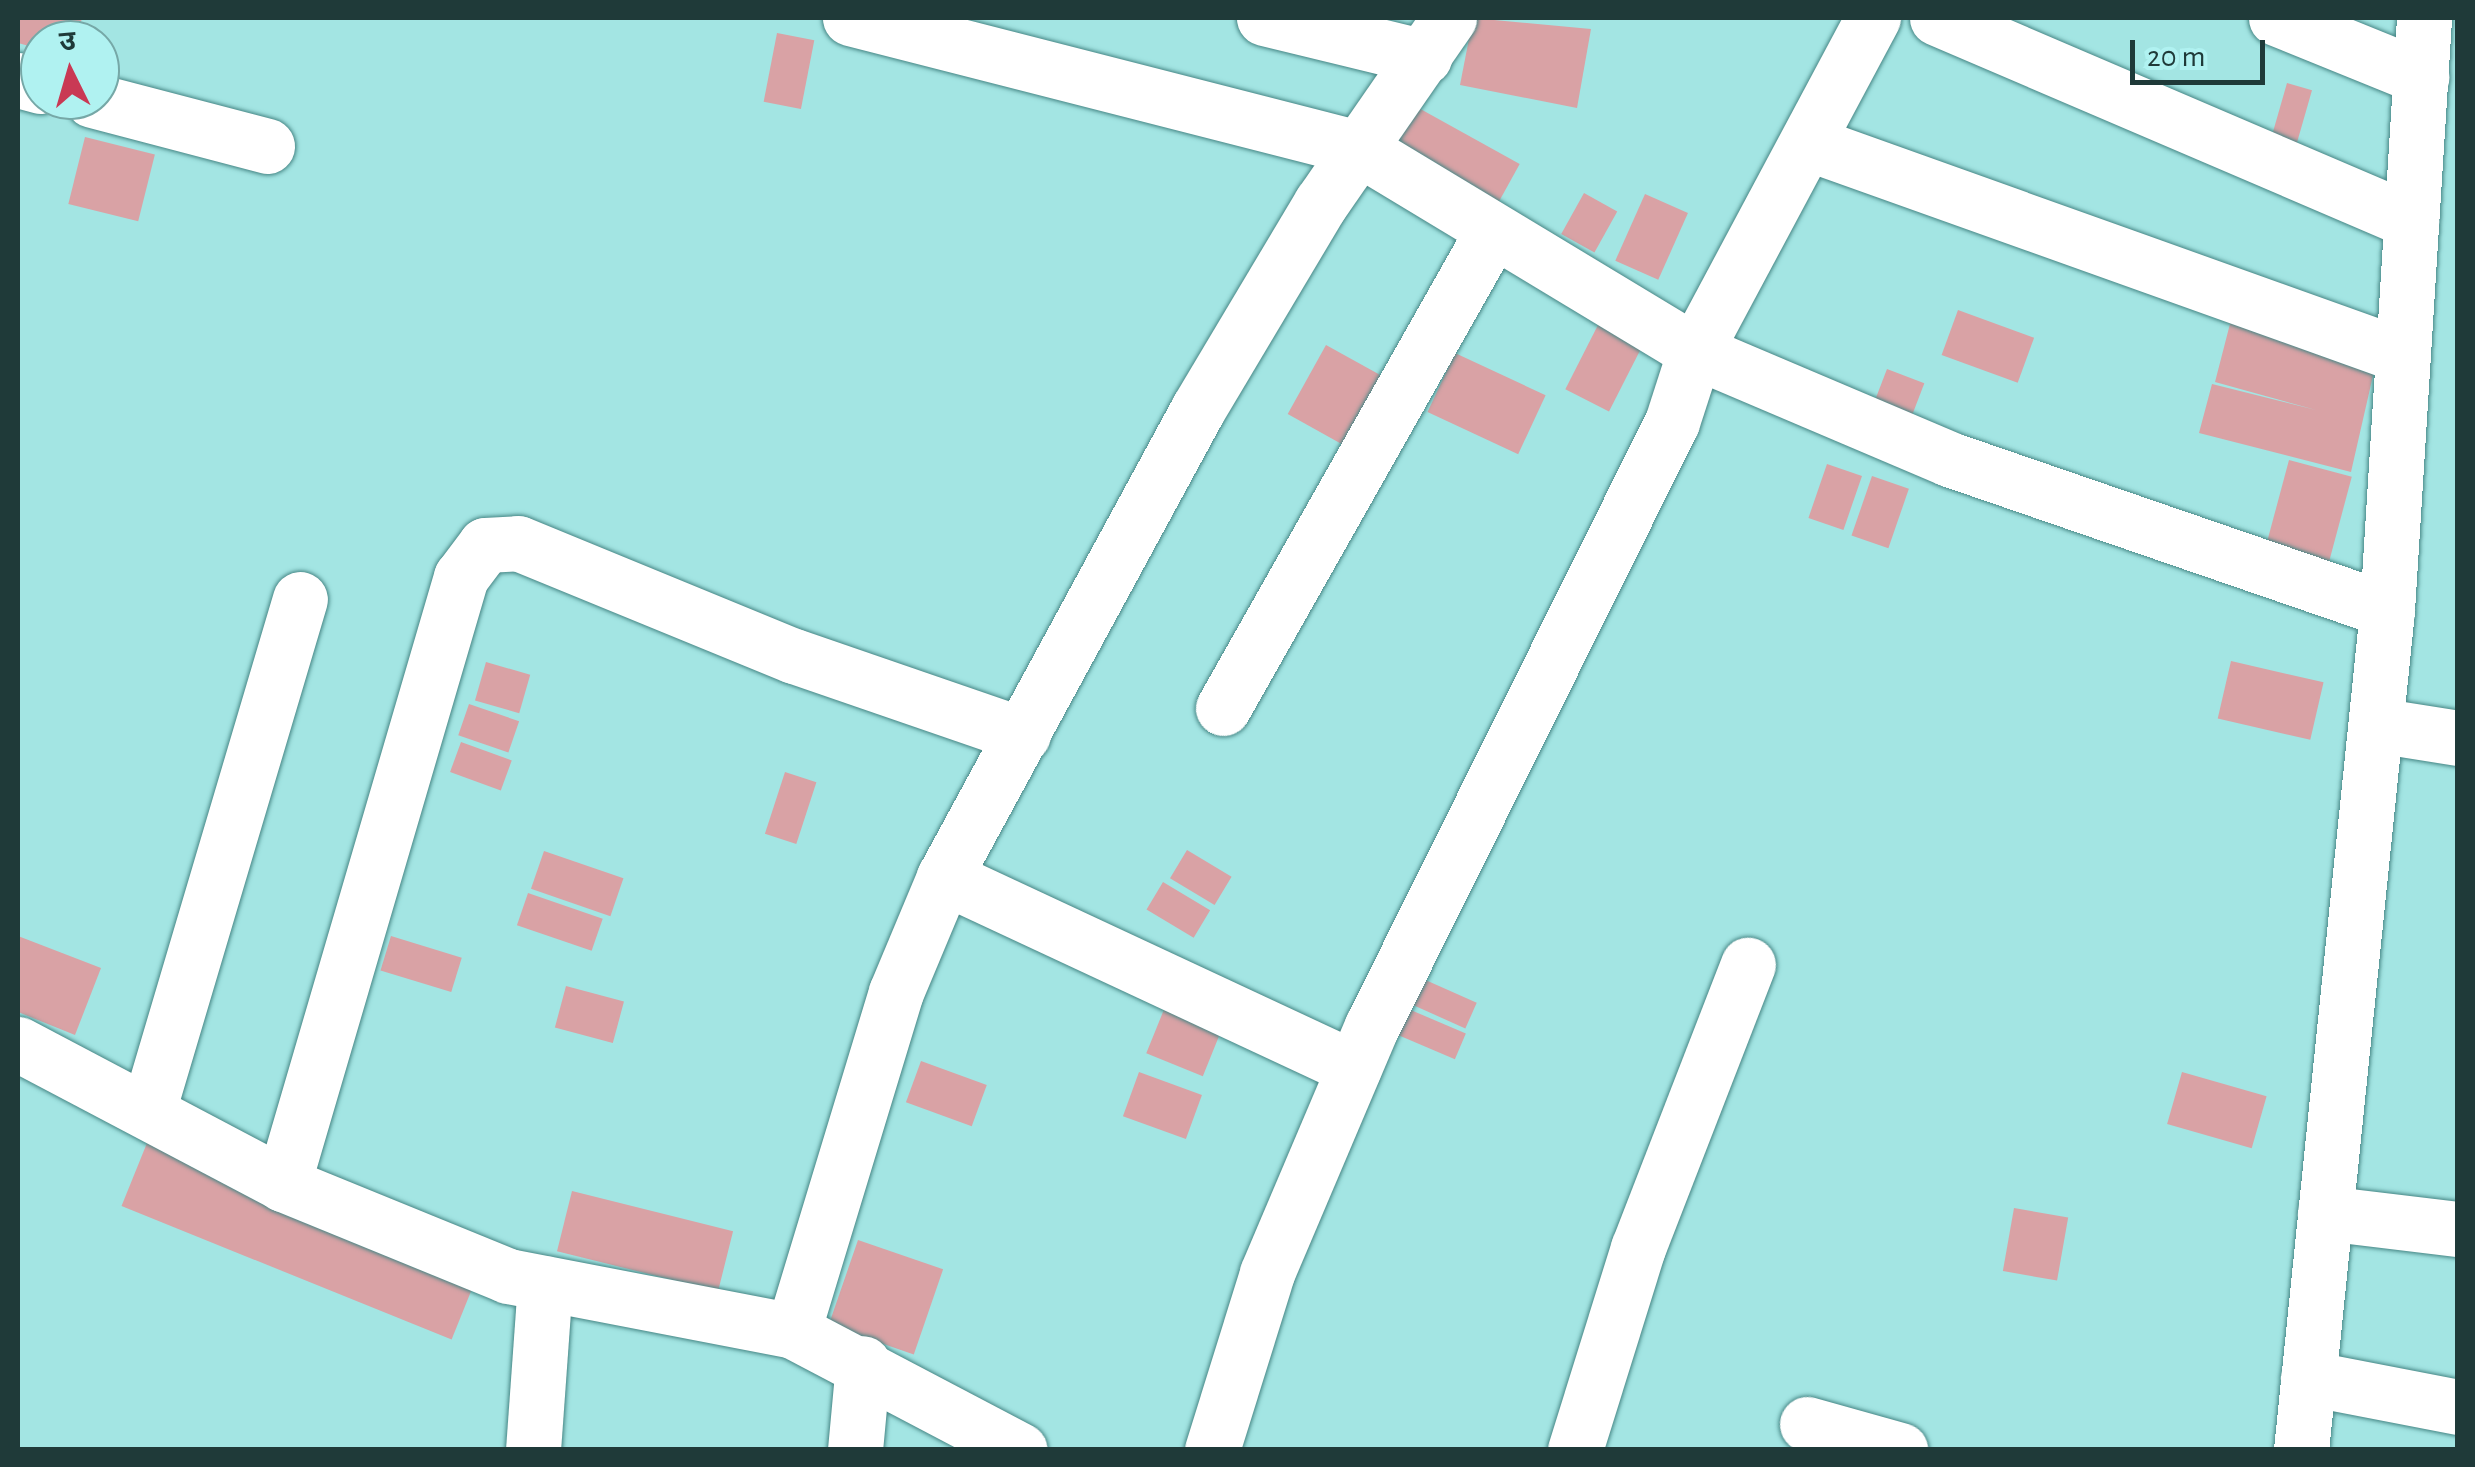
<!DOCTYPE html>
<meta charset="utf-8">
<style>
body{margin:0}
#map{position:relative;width:2475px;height:1467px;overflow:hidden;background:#a3e5e3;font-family:"Alegreya Sans","Noto Sans Devanagari",sans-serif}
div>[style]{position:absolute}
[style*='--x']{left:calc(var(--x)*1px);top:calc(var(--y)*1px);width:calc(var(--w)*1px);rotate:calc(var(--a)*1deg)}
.building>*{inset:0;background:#d9a2a5;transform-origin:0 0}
.roads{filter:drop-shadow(0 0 2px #468685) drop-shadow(0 0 2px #468685)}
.minor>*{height:55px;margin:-27.5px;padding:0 27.5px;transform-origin:27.5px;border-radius:27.5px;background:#fff}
span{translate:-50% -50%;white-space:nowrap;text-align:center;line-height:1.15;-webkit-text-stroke:9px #b0f2f1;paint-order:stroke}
.frame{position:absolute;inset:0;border:20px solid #1f3a39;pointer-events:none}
.north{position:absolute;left:20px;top:20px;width:100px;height:100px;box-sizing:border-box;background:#b0f2f1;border:2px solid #76a8a7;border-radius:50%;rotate:355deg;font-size:28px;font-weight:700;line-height:40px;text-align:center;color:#1f3a39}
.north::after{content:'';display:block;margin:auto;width:35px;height:45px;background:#c93954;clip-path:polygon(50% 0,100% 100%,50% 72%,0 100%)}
.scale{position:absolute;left:2130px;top:40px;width:135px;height:45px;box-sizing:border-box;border:5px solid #1f3a39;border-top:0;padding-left:12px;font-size:30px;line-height:35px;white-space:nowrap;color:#1f3a39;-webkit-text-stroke:8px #b0f2f1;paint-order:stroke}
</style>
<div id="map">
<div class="building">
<div style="clip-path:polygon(18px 18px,82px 18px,76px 40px,40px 40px,40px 49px,18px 43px)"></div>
<div style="clip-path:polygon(1473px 18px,1591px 29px,1577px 108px,1460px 85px)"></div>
<div style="left:777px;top:33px;width:38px;height:70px;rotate:11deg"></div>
<div style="left:2287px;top:83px;width:26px;height:65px;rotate:16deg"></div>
<div style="left:1406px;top:101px;width:130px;height:55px;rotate:29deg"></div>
<div style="left:85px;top:137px;width:72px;height:69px;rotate:14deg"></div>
<div style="left:1584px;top:193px;width:38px;height:47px;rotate:29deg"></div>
<div style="left:1645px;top:194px;width:47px;height:73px;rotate:24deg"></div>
<div style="left:1958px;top:310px;width:81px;height:48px;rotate:20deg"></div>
<div style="clip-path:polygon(2231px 320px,2377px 358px,2351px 472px,2199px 433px,2212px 384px,2316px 410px,2215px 382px)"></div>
<div style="left:1598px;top:325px;width:49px;height:72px;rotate:27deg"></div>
<div style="left:1326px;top:345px;width:77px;height:79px;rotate:29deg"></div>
<div style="left:1455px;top:353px;width:100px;height:65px;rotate:25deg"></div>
<div style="left:1887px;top:369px;width:40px;height:46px;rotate:21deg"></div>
<div style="left:2289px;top:460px;width:65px;height:93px;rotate:15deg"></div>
<div style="left:1827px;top:464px;width:37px;height:57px;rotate:19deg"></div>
<div style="left:1872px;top:476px;width:39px;height:63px;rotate:19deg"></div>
<div style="left:2231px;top:661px;width:95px;height:59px;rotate:13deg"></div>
<div style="left:486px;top:662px;width:46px;height:40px;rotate:16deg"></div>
<div style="left:469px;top:704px;width:53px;height:33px;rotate:19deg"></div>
<div style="left:461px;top:742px;width:54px;height:32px;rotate:20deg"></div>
<div style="left:785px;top:772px;width:33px;height:65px;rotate:18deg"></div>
<div style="left:1187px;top:850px;width:52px;height:33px;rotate:31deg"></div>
<div style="left:544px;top:851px;width:84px;height:40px;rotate:19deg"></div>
<div style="left:1163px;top:882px;width:55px;height:32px;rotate:31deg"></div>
<div style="left:528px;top:893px;width:79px;height:34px;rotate:19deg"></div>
<div style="clip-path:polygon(18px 936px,101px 968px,75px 1035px,18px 1012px)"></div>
<div style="left:391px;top:936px;width:74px;height:36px;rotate:17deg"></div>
<div style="left:1421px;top:978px;width:61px;height:28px;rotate:24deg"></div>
<div style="left:566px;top:986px;width:60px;height:43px;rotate:15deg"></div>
<div style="left:1165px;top:1007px;width:61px;height:50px;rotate:22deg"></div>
<div style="left:1406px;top:1008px;width:65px;height:28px;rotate:23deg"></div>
<div style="left:921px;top:1061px;width:70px;height:44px;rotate:20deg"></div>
<div style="left:1139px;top:1072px;width:67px;height:47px;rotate:20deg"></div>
<div style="left:2182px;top:1072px;width:88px;height:54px;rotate:16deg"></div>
<div style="left:147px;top:1143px;width:356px;height:68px;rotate:22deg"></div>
<div style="left:572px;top:1191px;width:166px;height:62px;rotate:14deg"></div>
<div style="left:2014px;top:1208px;width:55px;height:64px;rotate:10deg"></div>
<div style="left:858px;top:1240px;width:90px;height:90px;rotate:19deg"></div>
</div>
<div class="roads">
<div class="minor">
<div style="--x:850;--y:18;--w:524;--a:14.35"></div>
<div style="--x:1358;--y:148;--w:393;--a:31.1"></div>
<div style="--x:1695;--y:351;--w:276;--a:23"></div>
<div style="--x:1949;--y:459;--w:463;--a:19"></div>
<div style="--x:1264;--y:18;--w:165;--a:13.7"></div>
<div style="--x:1937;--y:18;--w:516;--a:23.18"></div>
<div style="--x:2276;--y:18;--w:157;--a:22.1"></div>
<div style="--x:18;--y:80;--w:23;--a:15"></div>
<div style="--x:92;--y:100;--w:181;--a:14.7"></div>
<div style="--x:1808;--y:143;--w:630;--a:19.67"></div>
<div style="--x:1223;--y:708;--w:545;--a:-60.52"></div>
<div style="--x:2376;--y:725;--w:83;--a:9"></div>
<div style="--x:944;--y:877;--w:452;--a:25"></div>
<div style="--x:18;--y:1044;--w:300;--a:27.8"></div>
<div style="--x:283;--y:1184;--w:243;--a:22.2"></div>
<div style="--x:508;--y:1276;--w:290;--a:10.9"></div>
<div style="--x:793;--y:1331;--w:256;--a:27.7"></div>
<div style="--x:148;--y:1111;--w:534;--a:-73.47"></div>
<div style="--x:283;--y:1184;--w:633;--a:-73.66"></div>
<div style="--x:461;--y:577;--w:40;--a:-53"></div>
<div style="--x:485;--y:545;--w:33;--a:-3"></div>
<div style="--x:518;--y:543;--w:298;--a:22.3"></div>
<div style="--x:794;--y:656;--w:242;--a:19"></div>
<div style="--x:2325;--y:1213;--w:134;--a:6.9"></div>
<div style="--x:793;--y:1331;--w:354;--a:-73.1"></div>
<div style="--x:896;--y:992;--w:125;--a:-67.3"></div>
<div style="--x:944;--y:877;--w:532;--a:-61.51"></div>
<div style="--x:1198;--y:409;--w:240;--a:-59.2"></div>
<div style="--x:1321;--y:203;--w:225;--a:-55.3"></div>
<div style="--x:2308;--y:1378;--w:153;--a:10.9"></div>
<div style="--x:1807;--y:1424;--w:97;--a:15.6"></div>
<div style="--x:533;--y:1450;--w:167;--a:-85.9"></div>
<div style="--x:855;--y:1450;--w:87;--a:-84.7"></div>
<div style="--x:1212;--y:1450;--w:185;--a:-72.7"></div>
<div style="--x:1267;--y:1273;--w:268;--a:-67"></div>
<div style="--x:1372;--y:1026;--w:674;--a:-63.59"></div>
<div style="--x:1672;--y:422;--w:75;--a:-72.1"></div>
<div style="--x:1695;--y:351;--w:378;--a:-61.9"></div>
<div style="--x:1575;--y:1450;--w:212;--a:-72.7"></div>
<div style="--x:1638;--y:1248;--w:304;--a:-68.8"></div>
<div style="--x:2301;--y:1450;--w:844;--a:-84.15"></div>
<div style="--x:2387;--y:610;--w:593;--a:-86.42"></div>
</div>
</div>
<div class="frame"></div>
<div class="north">उ</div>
<div class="scale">20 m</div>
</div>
